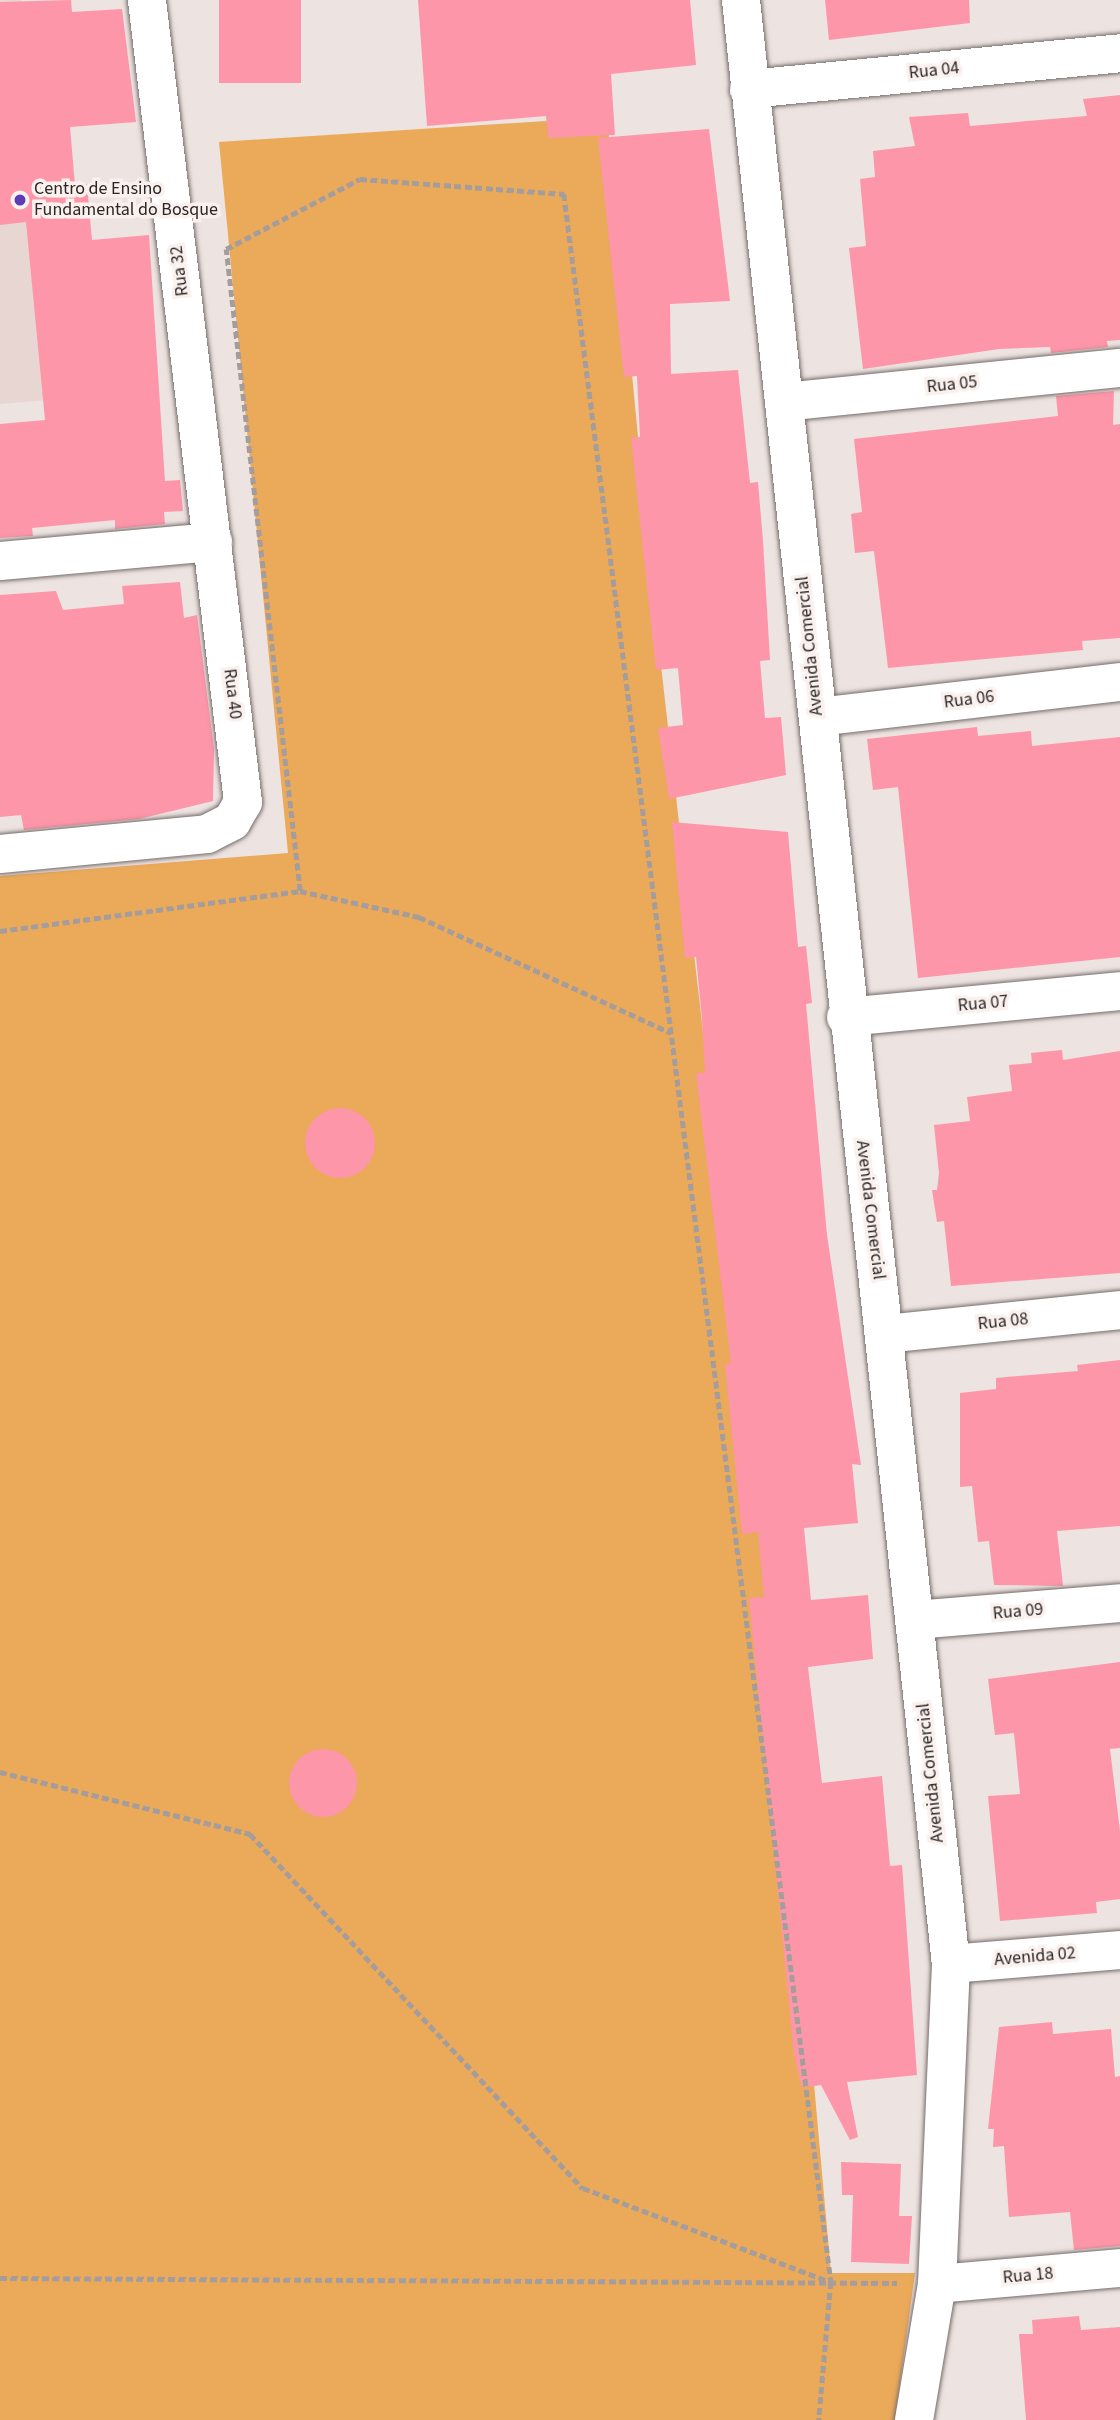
<!DOCTYPE html>
<style>
body{margin:0}
#map{position:relative;width:1120px;height:2420px;overflow:hidden;background:#ede3e1;font-family:"Source Sans 3",sans-serif}
div>[style]{position:absolute}
[style*='--x']{left:calc(var(--x)*1px);top:calc(var(--y)*1px);width:calc(var(--w)*1px);rotate:calc(var(--a)*1deg)}
.built>*{inset:0;background:#e8d6d3}
.green>*{inset:0;background:#eba95a}
.building>*{inset:0;background:#fd96a8;transform-origin:0 0}
.round{border-radius:50%}
.path>*{height:4.5px;margin-top:-2.25px;transform-origin:0;background:repeating-linear-gradient(90deg,#a59d9c 0 7px,transparent 0 10.5px)}
.roads{filter:drop-shadow(0 0 2px #756d6b) drop-shadow(0 0 2px #756d6b)}
.street>*{height:38px;margin:-19px;padding:0 19px;transform-origin:19px;border-radius:19px;background:#fff}
.dots>*{width:19px;height:19px;translate:-50% -50%;box-sizing:border-box;border:4px solid #faf0ee;border-radius:50%}
span{translate:-50% -50%;white-space:nowrap;text-align:center;line-height:1.15;-webkit-text-stroke:7px #faf0ee;paint-order:stroke}
.street-label{font-size:18px;color:#2a2726}
.poi-label{font-size:18px;color:#2a2726}
.left{translate:0 -50%;text-align:left}
</style>
<div id="map">
<div class="built">
<div style="clip-path:polygon(0 0,21px 0,60px 399px,0 404px)"></div>
</div>
<div class="green">
<div style="clip-path:polygon(607px 117px,656px 622px,779px 1694px,831px 2273px,915px 2273px,895px 2420px,0 2420px,0 876px,288px 853px,219px 142px)"></div>
</div>
<div class="building">
<div style="clip-path:polygon(71px 0,72px 12px,122px 9px,136px 122px,70px 127px,75px 185px,87px 184px,92px 240px,149px 235px,165px 481px,180px 480px,183px 511px,164px 512px,165px 524px,115px 529px,115px 520px,32px 528px,33px 536px,0 538px,0 424px,45px 420px,26px 222px,0 225px,0 2px)"></div>
<div style="left:219px;top:0;width:82px;height:83px"></div>
<div style="clip-path:polygon(418px 0,690px 0,696px 65px,611px 74px,615px 135px,548px 138px,546px 116px,427px 126px)"></div>
<div style="clip-path:polygon(825px 0,969px 0,970px 23px,829px 40px)"></div>
<div style="clip-path:polygon(1120px 95px,1120px 340px,1107px 341px,1108px 347px,1051px 353px,1050px 347px,999px 349px,863px 369px,849px 248px,866px 246px,860px 179px,875px 177px,873px 151px,915px 146px,909px 117px,968px 113px,970px 126px,1087px 116px,1083px 99px)"></div>
<div style="clip-path:polygon(709px 129px,730px 301px,670px 304px,671px 374px,738px 370px,750px 483px,758px 482px,763px 541px,770px 660px,760px 661px,765px 718px,781px 717px,786px 775px,669px 799px,658px 728px,683px 725px,678px 668px,656px 670px,631px 438px,640px 437px,637px 376px,624px 377px,598px 138px)"></div>
<div style="clip-path:polygon(1114px 391px,1113px 425px,1120px 424px,1120px 638px,1082px 641px,1083px 650px,888px 668px,874px 551px,855px 553px,851px 514px,862px 512px,854px 439px,1058px 416px,1056px 396px)"></div>
<div style="clip-path:polygon(180px 582px,184px 618px,197px 615px,214px 749px,213px 801px,139px 819px,24px 830px,21px 815px,0 817px,0 595px,56px 591px,63px 610px,124px 604px,122px 586px)"></div>
<div style="clip-path:polygon(977px 727px,978px 736px,1031px 731px,1032px 746px,1120px 737px,1120px 957px,918px 978px,898px 787px,873px 790px,867px 739px)"></div>
<div style="clip-path:polygon(672px 822px,788px 832px,798px 947px,806px 946px,812px 1003px,806px 1004px,827px 1235px,861px 1465px,852px 1464px,858px 1523px,804px 1528px,811px 1600px,868px 1595px,873px 1659px,808px 1667px,822px 1783px,882px 1776px,890px 1866px,902px 1865px,917px 2075px,847px 2082px,858px 2137px,850px 2140px,821px 2085px,802px 2088px,794px 2054px,749px 1598px,764px 1597px,758px 1532px,742px 1534px,725px 1364px,731px 1363px,696px 1073px,705px 1073px,702px 1019px,696px 957px,685px 958px)"></div>
<div style="clip-path:polygon(1062px 1050px,1063px 1060px,1120px 1051px,1120px 1273px,951px 1286px,944px 1221px,937px 1222px,932px 1190px,937px 1190px,939px 1173px,934px 1125px,970px 1121px,967px 1097px,1012px 1091px,1009px 1065px,1032px 1063px,1031px 1053px)"></div>
<div class="round" style="left:305px;top:1108px;width:70px;height:70px"></div>
<div style="clip-path:polygon(1120px 1360px,1120px 1526px,1057px 1531px,1063px 1586px,994px 1585px,989px 1541px,978px 1542px,972px 1486px,960px 1487px,960px 1393px,996px 1389px,996px 1378px,1078px 1371px,1077px 1365px)"></div>
<div style="clip-path:polygon(1120px 1662px,1120px 1748px,1110px 1749px,1120px 1831px,1120px 1899px,1096px 1902px,1097px 1913px,1000px 1921px,988px 1796px,1020px 1794px,1014px 1733px,995px 1735px,988px 1679px)"></div>
<div class="round" style="left:289px;top:1749px;width:68px;height:68px"></div>
<div style="clip-path:polygon(1052px 2022px,1053px 2034px,1111px 2029px,1115px 2077px,1120px 2076px,1120px 2246px,1074px 2250px,1070px 2212px,1009px 2217px,1004px 2146px,993px 2147px,994px 2129px,988px 2129px,999px 2027px)"></div>
<div style="clip-path:polygon(841px 2162px,901px 2164px,899px 2216px,912px 2216px,909px 2264px,851px 2262px,853px 2195px,842px 2195px)"></div>
<div style="clip-path:polygon(1079px 2316px,1081px 2330px,1120px 2327px,1120px 2420px,1026px 2420px,1019px 2334px,1033px 2334px,1032px 2320px)"></div>
</div>
<div class="path">
<div style="--x:300;--y:891;--w:122;--a:12.3"></div>
<div style="--x:419;--y:917;--w:277;--a:24.7"></div>
<div style="--x:0;--y:931;--w:303;--a:-7.6"></div>
<div style="--x:300;--y:891;--w:646;--a:-96.58"></div>
<div style="--x:226;--y:249;--w:151;--a:-27.6"></div>
<div style="--x:360;--y:179;--w:205;--a:4.2"></div>
<div style="--x:564;--y:194;--w:2105;--a:82.71"></div>
<div style="--x:831;--y:2282;--w:139;--a:95"></div>
<div style="--x:0;--y:1772;--w:258;--a:13.9"></div>
<div style="--x:250;--y:1834;--w:486;--a:46.8"></div>
<div style="--x:583;--y:2188;--w:265;--a:20.8"></div>
<div style="--x:0;--y:2278;--w:897;--a:0.32"></div>
</div>
<div class="roads">
<div class="street">
<div style="--x:741;--y:0;--w:1975;--a:83.9"></div>
<div style="--x:951;--y:1964;--w:320;--a:92.5"></div>
<div style="--x:937;--y:2284;--w:138;--a:99.6"></div>
<div style="--x:749;--y:89;--w:373;--a:-5.5"></div>
<div style="--x:784;--y:402;--w:338;--a:-5.8"></div>
<div style="--x:0;--y:561;--w:214;--a:-5.1"></div>
<div style="--x:818;--y:717;--w:304;--a:-6.6"></div>
<div style="--x:0;--y:854;--w:208;--a:-5.5"></div>
<div style="--x:207;--y:834;--w:28;--a:-27"></div>
<div style="--x:232;--y:821;--w:22;--a:-60"></div>
<div style="--x:243;--y:802;--w:808;--a:-96.83"></div>
<div style="--x:846;--y:1017;--w:275;--a:-5.4"></div>
<div style="--x:885;--y:1334;--w:236;--a:-5.8"></div>
<div style="--x:915;--y:1620;--w:206;--a:-4.7"></div>
<div style="--x:951;--y:1964;--w:170;--a:-4.7"></div>
<div style="--x:937;--y:2284;--w:184;--a:-5"></div>
</div>
</div>
<div class="dots">
<div style="left:20px;top:200px;background:#5b3eb6"></div>
</div>
<div class="street-label">
<span style="left:934px;top:71px;rotate:-6deg">Rua 04</span>
<span style="left:180px;top:271px;rotate:-97deg">Rua 32</span>
<span style="left:952px;top:385px;rotate:-6deg">Rua 05</span>
<span style="left:810px;top:646px;rotate:-96deg">Avenida Comercial</span>
<span style="left:232px;top:694px;rotate:83deg">Rua 40</span>
<span style="left:969px;top:700px;rotate:-7deg">Rua 06</span>
<span style="left:983px;top:1004px;rotate:-5deg">Rua 07</span>
<span style="left:870px;top:1210px;rotate:83deg">Avenida Comercial</span>
<span style="left:1003px;top:1322px;rotate:-6deg">Rua 08</span>
<span style="left:1018px;top:1612px;rotate:-5deg">Rua 09</span>
<span style="left:931px;top:1773px;rotate:-96deg">Avenida Comercial</span>
<span style="left:1035px;top:1957px;rotate:-5deg">Avenida 02</span>
<span style="left:1028px;top:2276px;rotate:-5deg">Rua 18</span>
</div>
<div class="poi-label">
<span class="left" style="left:34px;top:200px">Centro de Ensino<br>Fundamental do Bosque</span>
</div>
</div>
